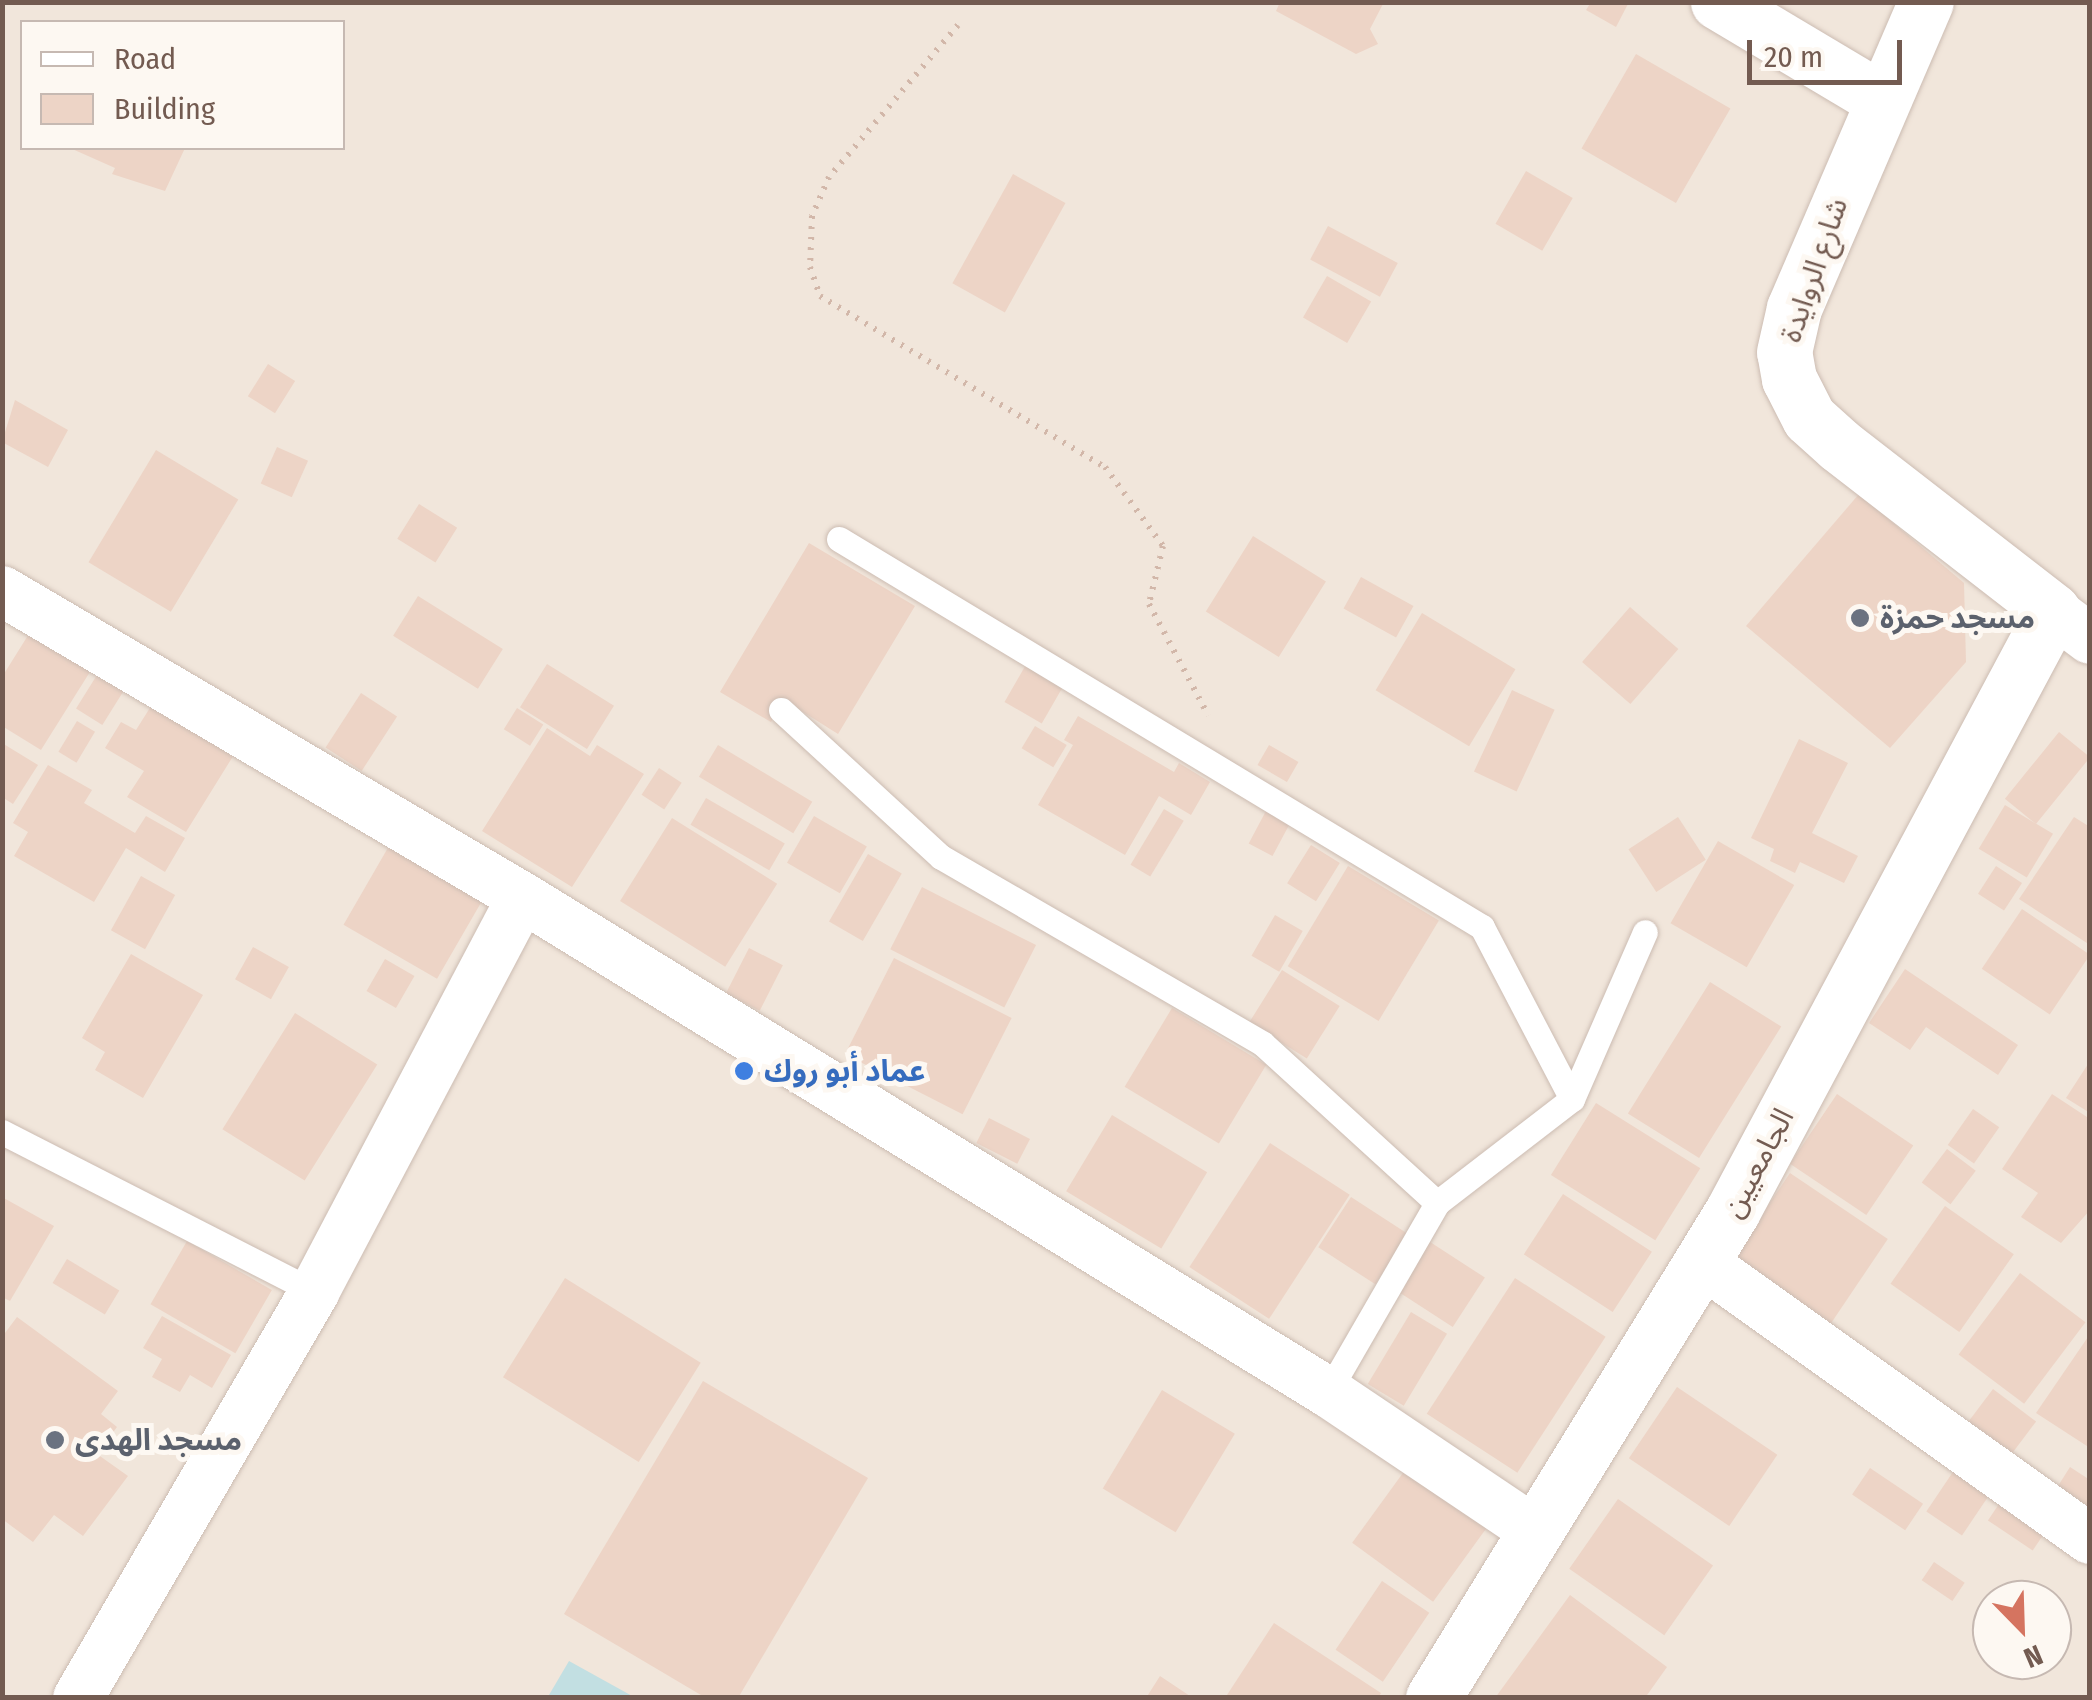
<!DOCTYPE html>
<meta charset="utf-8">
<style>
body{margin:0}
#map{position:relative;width:2092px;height:1700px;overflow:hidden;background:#faf4eb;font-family:"Fira Sans Condensed","Noto Sans Arabic",sans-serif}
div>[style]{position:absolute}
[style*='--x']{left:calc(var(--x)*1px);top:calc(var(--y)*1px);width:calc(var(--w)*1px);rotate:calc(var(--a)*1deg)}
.residential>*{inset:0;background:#f1e6db}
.water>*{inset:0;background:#c2dfe2}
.building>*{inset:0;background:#edd4c6;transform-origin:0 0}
.path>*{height:6px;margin-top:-3px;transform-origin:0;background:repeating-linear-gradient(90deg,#d2b7a9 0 2.5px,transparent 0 10.5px)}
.roads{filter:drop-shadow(0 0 2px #ccbcb2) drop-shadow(0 0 2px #ccbcb2)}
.lane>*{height:25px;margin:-12.5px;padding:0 12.5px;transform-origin:12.5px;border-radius:12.5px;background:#fff}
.street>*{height:50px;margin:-25px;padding:0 25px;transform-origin:25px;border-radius:25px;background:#fff}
.secondary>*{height:55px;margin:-27.5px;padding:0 27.5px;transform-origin:27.5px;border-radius:27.5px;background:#fff}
.dots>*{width:28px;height:28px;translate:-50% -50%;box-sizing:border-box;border:5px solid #fdf8f2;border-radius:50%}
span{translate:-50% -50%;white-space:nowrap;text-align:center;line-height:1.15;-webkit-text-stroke:10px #fdf8f2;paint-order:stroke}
.street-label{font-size:30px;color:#735b51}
.worship-label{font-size:30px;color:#5b616d;font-weight:700}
.left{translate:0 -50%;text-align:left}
.shop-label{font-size:30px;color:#366cbe;font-weight:700}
.frame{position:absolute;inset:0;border:5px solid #735b51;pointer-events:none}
.legend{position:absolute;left:20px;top:20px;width:325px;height:130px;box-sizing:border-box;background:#fdf8f2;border:2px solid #c6b9b2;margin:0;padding:12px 18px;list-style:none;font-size:30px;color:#735b51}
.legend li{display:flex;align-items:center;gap:20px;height:50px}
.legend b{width:50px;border:2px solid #c6b9b2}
.north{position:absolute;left:1972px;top:1580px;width:100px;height:100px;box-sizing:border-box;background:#fdf8f2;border:2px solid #c6b9b2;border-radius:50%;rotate:157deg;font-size:28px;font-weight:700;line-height:40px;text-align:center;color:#735b51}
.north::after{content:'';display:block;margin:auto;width:35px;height:45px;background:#d57460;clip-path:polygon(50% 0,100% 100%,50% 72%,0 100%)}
.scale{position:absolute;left:1747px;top:40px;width:155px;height:45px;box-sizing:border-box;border:5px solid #735b51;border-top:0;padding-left:12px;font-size:30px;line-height:35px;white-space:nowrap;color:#735b51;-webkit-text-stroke:8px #fdf8f2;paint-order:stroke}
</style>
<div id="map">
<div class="residential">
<div style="clip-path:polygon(evenodd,3px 3px,2089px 3px,2089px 1697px,3px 1697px,3px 3px,22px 22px,342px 22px,342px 148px,22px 148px,22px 22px,3px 3px,1992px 1600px,2052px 1600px,2052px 1660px,1992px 1660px,1992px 1600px)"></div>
</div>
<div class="water">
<div style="clip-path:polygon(569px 1661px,634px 1697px,549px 1695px)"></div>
</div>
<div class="building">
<div style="clip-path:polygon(1280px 2px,1384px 2px,1370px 29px,1378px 44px,1356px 54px,1276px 11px)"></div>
<div style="clip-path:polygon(1591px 2px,1629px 2px,1616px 27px,1586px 10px)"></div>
<div style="left:1636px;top:54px;width:109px;height:109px;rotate:30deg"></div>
<div style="clip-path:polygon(70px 148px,185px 148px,165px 191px,112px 174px,115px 168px)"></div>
<div style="left:1526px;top:171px;width:54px;height:61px;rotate:30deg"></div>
<div style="left:1013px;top:174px;width:60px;height:125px;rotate:29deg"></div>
<div style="left:1328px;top:226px;width:79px;height:38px;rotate:28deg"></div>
<div style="left:1327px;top:276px;width:51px;height:48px;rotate:30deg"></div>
<div style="left:268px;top:364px;width:32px;height:38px;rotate:32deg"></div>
<div style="clip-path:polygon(15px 400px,68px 430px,48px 467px,2px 442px)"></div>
<div style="left:277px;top:447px;width:34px;height:40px;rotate:24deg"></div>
<div style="left:156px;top:450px;width:96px;height:131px;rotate:31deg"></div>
<div style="clip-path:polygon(1859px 494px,1964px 583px,1966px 662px,1890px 748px,1746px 626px)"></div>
<div style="left:419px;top:504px;width:45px;height:41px;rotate:32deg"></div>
<div style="left:1253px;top:536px;width:86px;height:89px;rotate:32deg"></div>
<div style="clip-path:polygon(809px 543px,915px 606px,838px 734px,784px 700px,771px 722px,720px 692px)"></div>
<div style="left:1361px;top:577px;width:60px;height:36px;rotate:29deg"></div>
<div style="left:418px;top:596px;width:100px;height:47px;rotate:32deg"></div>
<div style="left:1630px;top:607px;width:64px;height:73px;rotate:41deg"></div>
<div style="left:1422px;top:613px;width:109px;height:90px;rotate:31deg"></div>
<div style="clip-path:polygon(32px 629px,93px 667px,41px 750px,2px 726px,2px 677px)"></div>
<div style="left:1027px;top:663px;width:43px;height:45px;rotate:30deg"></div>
<div style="left:547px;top:664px;width:79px;height:51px;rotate:32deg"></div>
<div style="left:102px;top:667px;width:31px;height:49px;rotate:32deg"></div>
<div style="left:1512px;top:690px;width:47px;height:90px;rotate:25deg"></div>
<div style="left:361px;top:693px;width:43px;height:65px;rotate:33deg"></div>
<div style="clip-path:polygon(153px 703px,235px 753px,186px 832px,127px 797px,144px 771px,105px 748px,121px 722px,136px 730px)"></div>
<div style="left:517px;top:708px;width:31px;height:25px;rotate:32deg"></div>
<div style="clip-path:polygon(1078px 716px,1174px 772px,1179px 763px,1210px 782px,1191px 815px,1159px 796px,1125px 855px,1038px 805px,1073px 745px,1064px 740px)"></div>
<div style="left:77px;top:721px;width:21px;height:36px;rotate:31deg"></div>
<div style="left:1035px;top:726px;width:37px;height:26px;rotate:31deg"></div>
<div style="clip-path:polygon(547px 728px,590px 756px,597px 745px,644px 774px,572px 887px,482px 831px)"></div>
<div style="left:2059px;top:732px;width:40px;height:86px;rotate:39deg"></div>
<div style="clip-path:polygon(1799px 739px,1848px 763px,1812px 833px,1858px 856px,1844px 883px,1800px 862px,1795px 873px,1770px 861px,1774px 849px,1751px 838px)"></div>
<div style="clip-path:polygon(2px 743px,38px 765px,13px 804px,2px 797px)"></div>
<div style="left:718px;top:745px;width:110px;height:37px;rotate:31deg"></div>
<div style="left:1269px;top:745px;width:34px;height:23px;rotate:30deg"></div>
<div style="clip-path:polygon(48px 765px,92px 790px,84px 803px,135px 833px,146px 816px,185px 838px,165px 872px,126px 848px,94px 902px,14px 856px,28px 832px,13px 823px)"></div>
<div style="left:659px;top:768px;width:27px;height:32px;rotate:33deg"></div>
<div style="left:706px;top:798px;width:91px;height:31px;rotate:30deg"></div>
<div style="left:2005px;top:805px;width:56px;height:51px;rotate:31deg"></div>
<div style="left:1164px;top:809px;width:23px;height:65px;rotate:31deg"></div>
<div style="left:1267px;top:809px;width:27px;height:39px;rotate:28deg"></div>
<div style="left:814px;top:816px;width:61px;height:54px;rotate:30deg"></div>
<div style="left:1678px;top:817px;width:51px;height:59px;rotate:57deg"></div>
<div style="clip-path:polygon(2074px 817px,2090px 827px,2090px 945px,2019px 899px)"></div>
<div style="left:672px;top:818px;width:124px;height:98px;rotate:32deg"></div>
<div style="left:1718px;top:841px;width:88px;height:95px;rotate:30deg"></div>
<div style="left:1311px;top:845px;width:34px;height:45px;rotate:32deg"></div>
<div style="left:389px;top:846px;width:108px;height:91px;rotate:30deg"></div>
<div style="left:868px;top:854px;width:39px;height:78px;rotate:30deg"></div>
<div style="left:1348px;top:866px;width:106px;height:117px;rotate:31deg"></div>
<div style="left:1996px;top:866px;width:31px;height:33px;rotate:33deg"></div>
<div style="left:141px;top:876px;width:39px;height:62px;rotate:29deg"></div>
<div style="left:922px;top:887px;width:128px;height:70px;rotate:27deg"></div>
<div style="left:2022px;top:909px;width:82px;height:72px;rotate:34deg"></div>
<div style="left:1275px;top:915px;width:32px;height:47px;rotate:30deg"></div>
<div style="left:253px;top:947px;width:41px;height:37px;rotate:29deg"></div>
<div style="left:749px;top:948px;width:38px;height:51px;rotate:27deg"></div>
<div style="clip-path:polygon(131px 954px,203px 995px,143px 1098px,95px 1070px,105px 1052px,82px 1038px)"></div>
<div style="left:894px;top:958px;width:132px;height:108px;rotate:27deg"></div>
<div style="left:385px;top:959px;width:34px;height:37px;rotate:30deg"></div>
<div style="clip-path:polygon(1905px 969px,2018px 1045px,1998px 1075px,1926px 1027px,1910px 1050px,1869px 1023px)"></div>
<div style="left:1282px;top:970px;width:68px;height:62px;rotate:32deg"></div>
<div style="left:1710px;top:982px;width:84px;height:155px;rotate:32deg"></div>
<div style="left:1172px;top:1008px;width:110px;height:92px;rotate:31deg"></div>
<div style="left:295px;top:1013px;width:97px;height:137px;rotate:32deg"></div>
<div style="clip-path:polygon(2090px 1061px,2090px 1113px,2066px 1098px)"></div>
<div style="left:1837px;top:1094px;width:92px;height:84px;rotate:34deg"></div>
<div style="clip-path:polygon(2052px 1094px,2090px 1119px,2090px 1210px,2061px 1243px,2021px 1217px,2038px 1193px,2002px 1169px)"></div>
<div style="left:1596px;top:1103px;width:123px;height:85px;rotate:32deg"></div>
<div style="left:1973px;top:1109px;width:32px;height:44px;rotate:35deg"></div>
<div style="left:1112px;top:1115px;width:111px;height:89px;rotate:31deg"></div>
<div style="left:989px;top:1118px;width:46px;height:28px;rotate:27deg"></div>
<div style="left:1270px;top:1143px;width:95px;height:148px;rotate:33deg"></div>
<div style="left:1947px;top:1149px;width:36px;height:42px;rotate:37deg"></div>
<div style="left:1790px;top:1173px;width:118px;height:104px;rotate:34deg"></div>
<div style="left:1563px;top:1194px;width:106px;height:72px;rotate:33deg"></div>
<div style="clip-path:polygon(2px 1197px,54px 1226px,10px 1301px,2px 1297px)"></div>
<div style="left:1351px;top:1197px;width:68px;height:60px;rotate:33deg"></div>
<div style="left:1945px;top:1206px;width:84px;height:95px;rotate:35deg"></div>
<div style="left:1427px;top:1240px;width:69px;height:59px;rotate:33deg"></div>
<div style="left:187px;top:1241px;width:98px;height:73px;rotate:30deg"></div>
<div style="left:67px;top:1259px;width:61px;height:28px;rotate:31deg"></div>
<div style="left:2020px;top:1273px;width:82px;height:102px;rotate:37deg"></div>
<div style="left:565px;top:1278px;width:160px;height:117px;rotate:32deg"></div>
<div style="left:1515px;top:1278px;width:108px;height:162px;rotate:33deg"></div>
<div style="left:1411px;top:1312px;width:42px;height:84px;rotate:31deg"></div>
<div style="clip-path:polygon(162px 1316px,231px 1355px,212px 1388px,190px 1375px,180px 1392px,152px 1377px,162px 1359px,143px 1348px)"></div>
<div style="clip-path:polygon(17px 1317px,118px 1391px,101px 1414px,117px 1427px,97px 1454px,128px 1476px,83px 1536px,54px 1515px,33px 1542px,2px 1519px,2px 1337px)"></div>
<div style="clip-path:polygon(2090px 1334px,2090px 1448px,2036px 1413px)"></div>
<div style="clip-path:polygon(703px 1381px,868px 1478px,738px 1698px,706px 1698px,564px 1614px)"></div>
<div style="left:1677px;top:1387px;width:121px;height:86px;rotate:34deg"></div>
<div style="left:1993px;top:1389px;width:54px;height:46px;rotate:37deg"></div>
<div style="left:1162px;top:1390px;width:85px;height:115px;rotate:31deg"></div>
<div style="left:1961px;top:1460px;width:43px;height:62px;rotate:34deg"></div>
<div style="left:1408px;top:1466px;width:100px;height:95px;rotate:36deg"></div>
<div style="clip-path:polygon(2070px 1467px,2090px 1480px,2090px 1522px,2051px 1497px)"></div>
<div style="left:1870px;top:1468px;width:64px;height:32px;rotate:34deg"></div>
<div style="left:2003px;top:1498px;width:54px;height:27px;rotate:34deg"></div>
<div style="left:1618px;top:1499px;width:116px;height:85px;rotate:35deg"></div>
<div style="left:1934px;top:1562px;width:37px;height:22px;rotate:34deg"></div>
<div style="left:1382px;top:1581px;width:57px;height:83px;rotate:34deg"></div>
<div style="clip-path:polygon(1570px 1595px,1667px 1667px,1645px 1698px,1495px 1698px)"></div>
<div style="clip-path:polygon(1274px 1623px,1381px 1693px,1378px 1698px,1225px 1698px)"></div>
<div style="clip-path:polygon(1160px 1676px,1193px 1698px,1146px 1698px)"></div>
</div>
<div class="path">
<div style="--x:958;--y:25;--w:199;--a:130.3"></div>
<div style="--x:829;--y:177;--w:43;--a:113.6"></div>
<div style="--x:812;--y:216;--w:51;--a:92.2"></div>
<div style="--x:810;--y:267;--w:31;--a:71"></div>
<div style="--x:820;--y:296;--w:332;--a:31"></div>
<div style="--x:1105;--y:467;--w:98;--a:53.7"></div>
<div style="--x:1163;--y:546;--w:60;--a:103.6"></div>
<div style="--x:1149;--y:604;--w:126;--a:62"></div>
</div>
<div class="roads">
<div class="lane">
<div style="--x:839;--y:539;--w:751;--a:31.11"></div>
<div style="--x:1482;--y:927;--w:194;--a:62.4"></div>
<div style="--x:781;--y:710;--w:217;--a:42.6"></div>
<div style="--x:941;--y:857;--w:372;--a:30.1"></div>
<div style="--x:1263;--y:1044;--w:236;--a:42.4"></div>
<div style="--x:2;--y:1132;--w:351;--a:27.1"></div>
<div style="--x:1328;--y:1392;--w:218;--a:-60"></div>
<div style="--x:1437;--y:1203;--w:170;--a:-37.6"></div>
<div style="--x:1572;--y:1099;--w:182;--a:-66.4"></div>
</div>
<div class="street">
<div style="--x:2;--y:591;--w:603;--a:30.48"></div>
<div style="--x:522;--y:897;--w:946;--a:31.56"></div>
<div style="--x:1328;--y:1392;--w:247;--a:33.9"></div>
<div style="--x:2053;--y:611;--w:46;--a:37.1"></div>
<div style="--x:1703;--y:1263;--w:475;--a:35.5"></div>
<div style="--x:78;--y:1698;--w:470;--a:-59.8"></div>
<div style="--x:314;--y:1292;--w:446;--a:-62.2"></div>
</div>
<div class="secondary">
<div style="--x:1718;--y:2;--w:190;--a:30.8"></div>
<div style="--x:1433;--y:1698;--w:571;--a:-58.4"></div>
<div style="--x:1732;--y:1212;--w:681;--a:-61.89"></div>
<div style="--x:2053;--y:611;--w:271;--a:-142.2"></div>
<div style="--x:1839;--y:445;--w:40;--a:-138"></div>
<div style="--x:1809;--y:418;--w:44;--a:-117.1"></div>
<div style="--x:1789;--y:379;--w:27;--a:-100"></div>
<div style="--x:1784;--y:352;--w:45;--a:-77.2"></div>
<div style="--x:1794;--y:308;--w:333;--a:-66.7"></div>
</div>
</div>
<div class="dots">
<div style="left:1860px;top:618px;background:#6b7280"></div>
<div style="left:744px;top:1071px;background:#3f7fe0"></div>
<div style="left:55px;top:1440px;background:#6b7280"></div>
</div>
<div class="street-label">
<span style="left:1814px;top:270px;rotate:-71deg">شارع الروايدة</span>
<span style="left:1758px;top:1163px;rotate:-62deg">الجامعيين</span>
</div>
<div class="worship-label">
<span class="left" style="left:1880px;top:618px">مسجد حمزة</span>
<span class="left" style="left:75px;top:1440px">مسجد الهدى</span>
</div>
<div class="shop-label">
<span class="left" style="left:764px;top:1071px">عماد أبو روك</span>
</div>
<div class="frame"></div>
<ul class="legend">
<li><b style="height:12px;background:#fff"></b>Road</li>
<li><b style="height:28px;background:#edd4c6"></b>Building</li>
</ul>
<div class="north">N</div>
<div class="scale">20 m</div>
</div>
